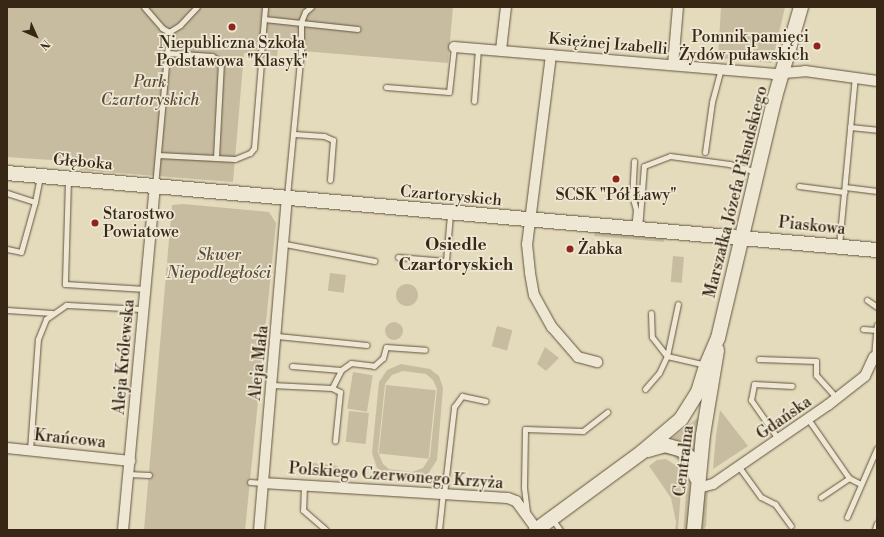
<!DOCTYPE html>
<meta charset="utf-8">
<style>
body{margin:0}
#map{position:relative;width:884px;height:537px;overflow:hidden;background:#e4dabc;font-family:"Libre Bodoni",serif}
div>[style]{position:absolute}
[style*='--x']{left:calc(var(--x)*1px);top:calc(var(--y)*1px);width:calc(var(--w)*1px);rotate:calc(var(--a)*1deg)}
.green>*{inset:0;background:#c7bc9f;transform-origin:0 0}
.round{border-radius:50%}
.roads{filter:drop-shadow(0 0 1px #63543e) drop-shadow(0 0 1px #63543e)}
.service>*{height:5px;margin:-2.5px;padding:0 2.5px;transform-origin:2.5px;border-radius:2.5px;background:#ede7d3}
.minor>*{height:10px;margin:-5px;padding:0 5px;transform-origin:5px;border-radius:5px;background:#ede7d3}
.secondary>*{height:14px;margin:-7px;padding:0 7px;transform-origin:7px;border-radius:7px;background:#ede7d3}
.dots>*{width:11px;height:11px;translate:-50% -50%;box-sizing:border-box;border:2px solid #ede7d3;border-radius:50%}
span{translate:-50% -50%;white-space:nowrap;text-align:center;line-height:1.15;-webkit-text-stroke:3.5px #ede7d3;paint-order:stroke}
.poi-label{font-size:16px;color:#382714}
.right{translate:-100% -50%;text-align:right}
.left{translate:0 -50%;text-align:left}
.street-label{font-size:16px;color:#382714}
.park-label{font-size:16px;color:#5c4c37;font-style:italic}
.neighbourhood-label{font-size:17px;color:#382714;font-weight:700}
.frame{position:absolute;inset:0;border:8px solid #382714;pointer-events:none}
.north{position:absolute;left:16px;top:16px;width:40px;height:40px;-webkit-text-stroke:3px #ede7d3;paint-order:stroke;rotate:135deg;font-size:11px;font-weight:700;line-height:16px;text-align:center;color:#382714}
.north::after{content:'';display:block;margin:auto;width:14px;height:18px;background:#382714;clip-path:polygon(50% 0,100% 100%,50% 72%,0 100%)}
</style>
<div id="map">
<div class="green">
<div style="clip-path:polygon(7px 7px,453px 7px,448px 63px,278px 49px,277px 56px,244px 53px,233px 182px,80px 170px,81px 162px,7px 157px)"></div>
<div style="clip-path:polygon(721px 7px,785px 7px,772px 63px,718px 58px)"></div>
<div style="left:745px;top:172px;width:4px;height:29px;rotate:27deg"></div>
<div style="clip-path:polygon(183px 204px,269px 212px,276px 223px,245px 530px,144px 530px,172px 205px)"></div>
<div style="clip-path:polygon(595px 232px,664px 238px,665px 239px,664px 242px,594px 236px)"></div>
<div style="left:673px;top:256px;width:11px;height:26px;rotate:5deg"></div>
<div style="left:330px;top:273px;width:16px;height:18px;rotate:7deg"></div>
<div class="round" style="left:396px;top:284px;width:22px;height:22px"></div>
<div class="round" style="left:385px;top:322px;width:18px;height:18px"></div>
<div style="left:497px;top:326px;width:16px;height:21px;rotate:15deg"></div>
<div style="clip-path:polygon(545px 347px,559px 358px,546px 371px,537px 364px)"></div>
<div style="clip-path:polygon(evenodd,401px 364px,430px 369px,439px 376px,443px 388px,437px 460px,428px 474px,414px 478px,385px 474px,377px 468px,372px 453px,379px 382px,387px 370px,401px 364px,403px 371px,426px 374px,433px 380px,437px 389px,430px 457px,423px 468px,412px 472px,389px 469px,383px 464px,378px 452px,385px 384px,392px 375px,403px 371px)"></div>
<div style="left:353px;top:372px;width:20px;height:37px;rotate:9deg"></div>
<div style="left:386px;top:385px;width:50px;height:69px;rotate:6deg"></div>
<div style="clip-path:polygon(720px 410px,748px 446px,713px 469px,716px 435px)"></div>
<div style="left:349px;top:411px;width:20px;height:31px;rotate:6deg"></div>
<div style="clip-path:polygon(700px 416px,695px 454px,672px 438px)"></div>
<div style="clip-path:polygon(658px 451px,679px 453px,691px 473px,686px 473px,683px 466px,673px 456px,660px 454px)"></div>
<div style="clip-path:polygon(666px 459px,677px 466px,682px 476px,678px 530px,675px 530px,676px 522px,671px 498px,649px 466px,657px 460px)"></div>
<div style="clip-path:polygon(313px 463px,338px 466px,340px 476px,311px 474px)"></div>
<div style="left:691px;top:478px;width:52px;height:4px;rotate:94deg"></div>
<div style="clip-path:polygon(708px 491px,706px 526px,704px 530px,701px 530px,704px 494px)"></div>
</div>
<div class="roads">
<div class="service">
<div style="--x:144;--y:7;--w:28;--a:49"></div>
<div style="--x:162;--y:28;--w:8;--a:30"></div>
<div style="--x:169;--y:32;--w:13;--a:-32"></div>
<div style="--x:180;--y:25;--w:25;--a:-47"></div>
<div style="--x:264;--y:19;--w:94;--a:6.1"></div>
<div style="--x:167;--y:53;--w:45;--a:3.8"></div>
<div style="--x:212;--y:56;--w:11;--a:34"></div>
<div style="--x:221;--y:62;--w:96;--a:93"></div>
<div style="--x:261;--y:54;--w:47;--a:-85.1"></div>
<div style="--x:386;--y:87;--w:63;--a:4.5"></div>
<div style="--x:449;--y:92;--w:45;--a:-83.7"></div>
<div style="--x:474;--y:101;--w:52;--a:-85.6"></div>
<div style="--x:850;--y:127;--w:27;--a:6"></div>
<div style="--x:294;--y:134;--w:30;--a:4"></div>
<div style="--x:324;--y:136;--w:10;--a:24"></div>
<div style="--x:333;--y:140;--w:40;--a:94.3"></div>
<div style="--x:705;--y:152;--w:50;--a:-82"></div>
<div style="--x:712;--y:102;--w:34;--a:-75"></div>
<div style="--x:158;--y:155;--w:77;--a:3"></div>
<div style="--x:235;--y:159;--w:16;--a:-22"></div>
<div style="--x:250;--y:153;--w:6;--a:-51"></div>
<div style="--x:254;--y:148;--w:85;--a:-85.3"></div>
<div style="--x:634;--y:161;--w:34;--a:93"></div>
<div style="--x:632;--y:195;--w:16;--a:75"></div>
<div style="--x:636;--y:210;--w:18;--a:96"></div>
<div style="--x:68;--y:180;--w:104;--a:91.7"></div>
<div style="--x:65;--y:284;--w:80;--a:3.6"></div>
<div style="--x:155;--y:186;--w:155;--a:-84.8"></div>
<div style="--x:799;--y:186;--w:46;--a:7.4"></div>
<div style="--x:845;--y:187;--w:32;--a:7"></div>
<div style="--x:7;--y:193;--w:29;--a:18"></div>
<div style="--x:35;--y:202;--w:25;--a:-79"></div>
<div style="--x:287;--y:196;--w:146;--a:-84.5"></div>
<div style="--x:301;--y:51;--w:29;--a:-90"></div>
<div style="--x:301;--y:22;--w:11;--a:-68"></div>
<div style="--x:305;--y:12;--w:8;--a:-40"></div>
<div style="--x:639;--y:229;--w:63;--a:-85.5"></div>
<div style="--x:644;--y:166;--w:28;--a:-21"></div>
<div style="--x:670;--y:156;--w:60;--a:7.7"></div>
<div style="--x:729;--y:164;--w:29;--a:16"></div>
<div style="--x:285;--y:244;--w:91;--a:10.8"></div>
<div style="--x:839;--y:245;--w:169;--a:-84.6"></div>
<div style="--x:7;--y:249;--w:14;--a:12"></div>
<div style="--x:21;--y:252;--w:52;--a:-74.4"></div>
<div style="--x:398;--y:257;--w:48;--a:4.8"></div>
<div style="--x:446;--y:261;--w:47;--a:-85.1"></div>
<div style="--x:867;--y:300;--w:12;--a:35"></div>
<div style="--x:7;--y:310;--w:45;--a:3.8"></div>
<div style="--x:651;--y:313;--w:24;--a:88"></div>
<div style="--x:652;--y:337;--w:24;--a:52"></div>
<div style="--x:667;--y:356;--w:39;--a:13"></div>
<div style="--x:863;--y:329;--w:14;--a:4"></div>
<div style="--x:277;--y:336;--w:90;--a:5.7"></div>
<div style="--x:874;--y:357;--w:32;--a:-85"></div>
<div style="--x:759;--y:359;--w:57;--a:2"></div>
<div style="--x:816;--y:361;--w:14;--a:90"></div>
<div style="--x:816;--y:375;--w:31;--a:48"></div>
<div style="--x:292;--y:366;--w:49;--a:4.7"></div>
<div style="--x:272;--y:385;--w:60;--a:2.9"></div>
<div style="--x:332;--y:388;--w:20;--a:-63"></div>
<div style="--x:341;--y:370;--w:12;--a:-35"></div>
<div style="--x:351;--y:363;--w:23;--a:7"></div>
<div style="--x:374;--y:366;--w:12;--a:-42"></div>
<div style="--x:383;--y:358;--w:11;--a:-75"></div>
<div style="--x:386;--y:347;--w:39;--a:4"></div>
<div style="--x:332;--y:388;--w:9;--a:27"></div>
<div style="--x:340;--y:392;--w:49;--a:95.8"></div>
<div style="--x:645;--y:389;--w:21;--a:-49"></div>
<div style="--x:659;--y:373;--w:19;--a:-65"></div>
<div style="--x:667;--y:356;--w:53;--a:-78.1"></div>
<div style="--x:808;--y:419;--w:72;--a:55.2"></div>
<div style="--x:849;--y:478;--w:13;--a:27"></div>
<div style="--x:779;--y:440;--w:49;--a:-125"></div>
<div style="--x:751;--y:400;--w:16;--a:-79"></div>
<div style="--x:754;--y:384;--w:38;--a:3"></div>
<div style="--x:30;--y:450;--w:111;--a:-85.9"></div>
<div style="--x:38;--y:339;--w:22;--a:-68"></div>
<div style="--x:46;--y:319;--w:24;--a:-35"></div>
<div style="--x:66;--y:305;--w:77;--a:3"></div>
<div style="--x:739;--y:467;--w:37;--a:54"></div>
<div style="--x:761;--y:497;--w:16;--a:27"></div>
<div style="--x:775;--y:504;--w:27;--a:54"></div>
<div style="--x:128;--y:474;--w:21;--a:3"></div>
<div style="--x:250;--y:482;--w:13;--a:4"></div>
<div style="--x:304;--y:485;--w:25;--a:92"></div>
<div style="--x:303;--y:510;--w:30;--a:41"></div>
<div style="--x:444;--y:494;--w:88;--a:-83.4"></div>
<div style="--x:454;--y:407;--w:14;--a:-54"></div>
<div style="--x:462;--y:396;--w:24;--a:12"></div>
<div style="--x:821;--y:497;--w:34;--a:-34"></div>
<div style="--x:527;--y:512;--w:25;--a:-97"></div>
<div style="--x:524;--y:487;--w:58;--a:-89"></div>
<div style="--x:525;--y:429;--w:58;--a:2"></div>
<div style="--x:583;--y:431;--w:31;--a:-38"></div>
<div style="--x:847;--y:517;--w:75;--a:-66.5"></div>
<div style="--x:552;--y:519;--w:14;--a:54"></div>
<div style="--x:875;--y:529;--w:6;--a:-72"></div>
<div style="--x:439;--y:530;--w:37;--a:-84"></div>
</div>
<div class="minor">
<div style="--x:454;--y:47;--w:320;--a:4.8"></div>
<div style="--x:773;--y:74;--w:32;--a:-5"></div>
<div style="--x:805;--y:71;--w:73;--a:7.9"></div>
<div style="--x:501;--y:50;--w:43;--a:-83.4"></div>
<div style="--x:551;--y:55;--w:191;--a:97.2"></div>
<div style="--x:527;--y:244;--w:29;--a:84"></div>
<div style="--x:530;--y:273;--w:22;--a:80"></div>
<div style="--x:534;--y:295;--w:37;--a:61"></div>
<div style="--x:552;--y:327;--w:40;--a:49"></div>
<div style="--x:578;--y:357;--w:20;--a:15"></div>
<div style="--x:673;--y:65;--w:58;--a:-85.1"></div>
<div style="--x:7;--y:448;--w:124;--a:6"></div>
<div style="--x:263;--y:483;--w:245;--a:3.5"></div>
<div style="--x:508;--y:498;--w:9;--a:21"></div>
<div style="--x:516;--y:501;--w:36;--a:54"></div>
<div style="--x:698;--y:488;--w:16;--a:-15"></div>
<div style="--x:713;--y:484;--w:140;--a:-34.5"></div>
<div style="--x:828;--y:405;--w:47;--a:-38.1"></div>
<div style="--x:865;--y:376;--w:21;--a:-65"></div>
<div style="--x:123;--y:530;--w:345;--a:-84.7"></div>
<div style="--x:259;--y:530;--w:332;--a:-85.2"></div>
</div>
<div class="secondary">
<div style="--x:7;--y:173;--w:873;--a:5.06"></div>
<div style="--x:648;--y:450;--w:18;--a:-16"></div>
<div style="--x:665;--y:445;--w:18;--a:16"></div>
<div style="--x:682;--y:450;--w:11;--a:45"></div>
<div style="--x:690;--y:458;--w:20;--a:72"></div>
<div style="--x:536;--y:530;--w:132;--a:-36.3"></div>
<div style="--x:642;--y:452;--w:51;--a:-40.2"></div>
<div style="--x:681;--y:419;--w:32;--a:-58"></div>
<div style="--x:698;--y:392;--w:27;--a:-73"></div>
<div style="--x:706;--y:366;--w:30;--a:-67"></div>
<div style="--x:718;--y:338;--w:248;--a:-76.7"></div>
<div style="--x:775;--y:97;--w:94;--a:-73.9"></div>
<div style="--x:694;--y:530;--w:95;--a:-84.6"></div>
<div style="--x:703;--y:435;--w:86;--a:-80.6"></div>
</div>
</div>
<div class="dots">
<div style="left:232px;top:27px;background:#8f2418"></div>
<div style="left:817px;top:46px;background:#8f2418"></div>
<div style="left:616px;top:179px;background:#8f2418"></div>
<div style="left:95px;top:223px;background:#8f2418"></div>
<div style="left:570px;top:249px;background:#8f2418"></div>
</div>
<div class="poi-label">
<span class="right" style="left:809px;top:46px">Pomnik pamięci<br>Żydów puławskich</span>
<span style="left:232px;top:52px">Niepubliczna Szkoła<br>Podstawowa "Klasyk"</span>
<span style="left:616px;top:195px">SCSK "Pół Ławy"</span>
<span class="left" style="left:103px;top:223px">Starostwo<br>Powiatowe</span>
<span class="left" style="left:578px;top:249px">Żabka</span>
</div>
<div class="street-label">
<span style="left:608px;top:44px;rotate:5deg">Księżnej Izabelli</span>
<span style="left:83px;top:162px;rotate:5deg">Głęboka</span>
<span style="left:736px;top:192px;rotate:-76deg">Marszałka Józefa Piłsudskiego</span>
<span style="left:451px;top:196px;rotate:5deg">Czartoryskich</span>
<span style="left:812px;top:226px;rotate:6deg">Piaskowa</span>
<span style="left:124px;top:357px;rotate:-85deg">Aleja Królewska</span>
<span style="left:259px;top:363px;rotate:-84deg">Aleja Mała</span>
<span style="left:784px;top:418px;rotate:-35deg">Gdańska</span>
<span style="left:70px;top:439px;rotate:6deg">Krańcowa</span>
<span style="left:684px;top:461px;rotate:-83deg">Centralna</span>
<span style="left:396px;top:476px;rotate:4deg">Polskiego Czerwonego Krzyża</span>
</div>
<div class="park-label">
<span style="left:150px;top:91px">Park<br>Czartoryskich</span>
<span style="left:219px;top:264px">Skwer<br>Niepodległości</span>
</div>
<div class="neighbourhood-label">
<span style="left:456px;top:256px">Osiedle<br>Czartoryskich</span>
</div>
<div class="frame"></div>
<div class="north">N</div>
</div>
